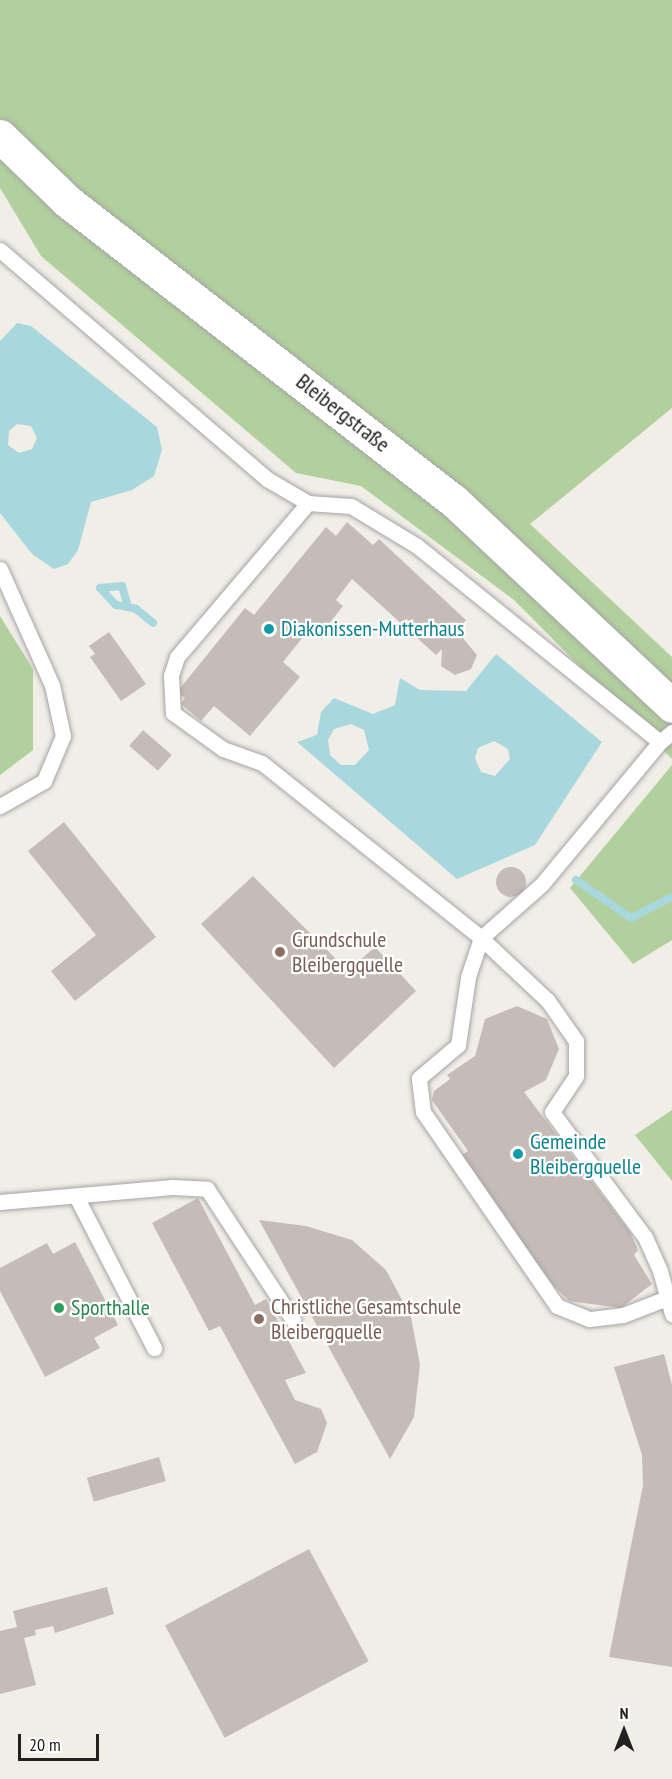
<!DOCTYPE html>
<meta charset="utf-8">
<style>
body{margin:0}
#map{position:relative;width:672px;height:1779px;overflow:hidden;background:#f1ede7;font-family:"PT Sans Narrow",sans-serif}
div>[style]{position:absolute}
[style*='--x']{left:calc(var(--x)*1px);top:calc(var(--y)*1px);width:calc(var(--w)*1px);rotate:calc(var(--a)*1deg)}
.forest>*{inset:0;background:#b1d09d}
.water>*{inset:0;background:#a8d8de}
.stream>*{height:8px;margin:-4px;padding:0 4px;transform-origin:4px;border-radius:4px;background:#a8d8de}
.building>*{inset:0;background:#c6bcb7;transform-origin:0 0}
.round{border-radius:50%}
.roads{filter:drop-shadow(0 0 2px #a5a5a5) drop-shadow(0 0 2px #a5a5a5)}
.service>*{height:15px;margin:-7.5px;padding:0 7.5px;transform-origin:7.5px;border-radius:7.5px;background:#fff}
.tertiary>*{height:33px;margin:-16.5px;padding:0 16.5px;transform-origin:16.5px;border-radius:16.5px;background:#fff}
.dots>*{width:16px;height:16px;translate:-50% -50%;box-sizing:border-box;border:3px solid #fff;border-radius:50%}
span{translate:-50% -50%;white-space:nowrap;text-align:center;line-height:1.15;-webkit-text-stroke:4.5px #fff;paint-order:stroke}
.street-label{font-size:22px;color:#212121}
.culture-label{font-size:22px;color:#0d838f}
.left{translate:0 -50%;text-align:left}
.education-label{font-size:22px;color:#785e54}
.leisure-label{font-size:22px;color:#27864d}
.north{position:absolute;left:594px;top:1701px;width:60px;height:60px;-webkit-text-stroke:4px #fff;paint-order:stroke;rotate:0deg;font-size:16px;font-weight:700;line-height:24px;text-align:center;color:#212121}
.north::after{content:'';display:block;margin:auto;width:21px;height:27px;background:#212121;clip-path:polygon(50% 0,100% 100%,50% 72%,0 100%)}
.scale{position:absolute;left:18px;top:1734px;width:81px;height:27px;box-sizing:border-box;border:3px solid #212121;border-top:0;padding-left:8px;font-size:18px;line-height:21px;white-space:nowrap;color:#212121;-webkit-text-stroke:4px #fff;paint-order:stroke}
</style>
<div id="map">
<div class="forest">
<div style="clip-path:polygon(0 0,672px 0,672px 408px,530px 524px,672px 657px,672px 759px,514px 600px,361px 486px,296px 473px,41px 256px,0 188px)"></div>
<div style="clip-path:polygon(0 616px,33px 669px,33px 750px,0 775px)"></div>
<div style="clip-path:polygon(672px 765px,672px 940px,633px 964px,570px 888px)"></div>
<div style="clip-path:polygon(672px 1110px,672px 1181px,635px 1135px)"></div>
</div>
<div class="water">
<div style="clip-path:polygon(evenodd,17px 323px,31px 326px,157px 427px,162px 450px,154px 476px,132px 490px,91px 502px,78px 550px,68px 564px,54px 569px,32px 554px,0 513px,0 341px,17px 323px,17px 424px,31px 426px,37px 438px,32px 449px,19px 453px,8px 445px,9px 431px,17px 424px)"></div>
<div style="clip-path:polygon(evenodd,496px 654px,602px 742px,535px 845px,457px 879px,297px 742px,317px 735px,321px 712px,334px 698px,373px 714px,395px 705px,400px 678px,420px 690px,466px 691px,496px 654px,351px 724px,364px 730px,369px 750px,355px 765px,341px 765px,330px 755px,328px 740px,334px 729px,351px 724px,496px 654px,494px 741px,508px 749px,510px 759px,495px 776px,481px 772px,475px 758px,478px 748px,494px 741px)"></div>
</div>
<div class="stream">
<div style="--x:128;--y:607;--w:22;--a:-106"></div>
<div style="--x:122;--y:586;--w:22;--a:175"></div>
<div style="--x:100;--y:588;--w:23;--a:47"></div>
<div style="--x:116;--y:605;--w:12;--a:9"></div>
<div style="--x:128;--y:607;--w:8;--a:14"></div>
<div style="--x:136;--y:609;--w:22;--a:39"></div>
<div style="--x:576;--y:880;--w:67;--a:34.6"></div>
<div style="--x:631;--y:918;--w:46;--a:-27.1"></div>
</div>
<div class="building">
<div style="clip-path:polygon(347px 522px,373px 545px,379px 539px,466px 620px,457px 631px,477px 655px,471px 669px,455px 675px,441px 666px,442px 649px,436px 655px,352px 579px,336px 600px,343px 606px,321px 634px,312px 626px,283px 662px,300px 677px,250px 736px,214px 706px,201px 721px,181px 704px,185px 698px,177px 692px,245px 608px,254px 615px,326px 527px,336px 536px)"></div>
<div style="clip-path:polygon(109px 632px,146px 684px,121px 701px,90px 657px,95px 654px,89px 646px)"></div>
<div style="left:143px;top:730px;width:38px;height:21px;rotate:41deg"></div>
<div style="clip-path:polygon(64px 822px,156px 937px,75px 1001px,51px 971px,96px 935px,28px 851px)"></div>
<div class="round" style="left:496px;top:867px;width:30px;height:30px"></div>
<div style="clip-path:polygon(253px 876px,348px 971px,375px 947px,416px 991px,334px 1068px,201px 924px)"></div>
<div style="clip-path:polygon(517px 1006px,547px 1019px,559px 1049px,546px 1080px,524px 1092px,630px 1232px,638px 1250px,634px 1255px,652px 1284px,621px 1308px,569px 1301px,553px 1285px,459px 1157px,468px 1151px,432px 1100px,434px 1091px,450px 1079px,447px 1075px,475px 1056px,485px 1019px)"></div>
<div style="clip-path:polygon(198px 1198px,255px 1305px,266px 1299px,306px 1373px,285px 1380px,295px 1400px,321px 1409px,327px 1423px,317px 1452px,295px 1464px,220px 1326px,209px 1331px,152px 1223px)"></div>
<div style="clip-path:polygon(259px 1220px,306px 1226px,352px 1240px,386px 1270px,411px 1317px,420px 1365px,414px 1417px,390px 1459px)"></div>
<div style="clip-path:polygon(75px 1242px,118px 1325px,94px 1338px,100px 1348px,45px 1377px,0 1291px,0 1268px,47px 1243px,53px 1254px)"></div>
<div style="clip-path:polygon(664px 1354px,672px 1385px,672px 1667px,609px 1657px,643px 1485px,642px 1455px,614px 1367px)"></div>
<div style="left:159px;top:1457px;width:25px;height:75px;rotate:74deg"></div>
<div style="left:309px;top:1549px;width:127px;height:163px;rotate:62deg"></div>
<div style="clip-path:polygon(107px 1587px,114px 1614px,55px 1633px,53px 1626px,35px 1630px,36px 1635px,24px 1638px,36px 1685px,0 1694px,0 1631px,17px 1627px,13px 1611px)"></div>
</div>
<div class="roads">
<div class="service">
<div style="--x:0;--y:250;--w:352;--a:40.6"></div>
<div style="--x:267;--y:479;--w:48;--a:30.3"></div>
<div style="--x:308;--y:503;--w:43;--a:4"></div>
<div style="--x:351;--y:506;--w:77;--a:31.2"></div>
<div style="--x:417;--y:546;--w:312;--a:38.9"></div>
<div style="--x:660;--y:742;--w:16;--a:-40"></div>
<div style="--x:308;--y:503;--w:202;--a:130.4"></div>
<div style="--x:177;--y:657;--w:20;--a:108"></div>
<div style="--x:171;--y:676;--w:37;--a:87"></div>
<div style="--x:173;--y:713;--w:62;--a:35.8"></div>
<div style="--x:223;--y:749;--w:41;--a:19.7"></div>
<div style="--x:262;--y:763;--w:280;--a:38.6"></div>
<div style="--x:481;--y:938;--w:81;--a:-41.5"></div>
<div style="--x:542;--y:884;--w:185;--a:-50.3"></div>
<div style="--x:0;--y:569;--w:127;--a:65.9"></div>
<div style="--x:52;--y:685;--w:52;--a:77.8"></div>
<div style="--x:63;--y:736;--w:49;--a:112.9"></div>
<div style="--x:44;--y:781;--w:51;--a:150.4"></div>
<div style="--x:77;--y:1198;--w:169;--a:62.8"></div>
<div style="--x:0;--y:1202;--w:173;--a:-5"></div>
<div style="--x:172;--y:1187;--w:35;--a:3"></div>
<div style="--x:207;--y:1189;--w:157;--a:56.7"></div>
<div style="--x:667;--y:1298;--w:47;--a:158.9"></div>
<div style="--x:623;--y:1315;--w:34;--a:173"></div>
<div style="--x:589;--y:1319;--w:35;--a:-158"></div>
<div style="--x:557;--y:1306;--w:236;--a:-124.6"></div>
<div style="--x:423;--y:1112;--w:34;--a:-97"></div>
<div style="--x:419;--y:1078;--w:51;--a:-40.2"></div>
<div style="--x:458;--y:1045;--w:69;--a:-81.6"></div>
<div style="--x:468;--y:977;--w:41;--a:-71.6"></div>
<div style="--x:481;--y:938;--w:92;--a:43.2"></div>
<div style="--x:548;--y:1001;--w:49;--a:55"></div>
<div style="--x:576;--y:1041;--w:35;--a:90"></div>
<div style="--x:576;--y:1076;--w:43;--a:123.7"></div>
<div style="--x:552;--y:1112;--w:156;--a:53.4"></div>
<div style="--x:645;--y:1237;--w:37;--a:66"></div>
<div style="--x:660;--y:1271;--w:45;--a:74.4"></div>
</div>
<div class="tertiary">
<div style="--x:0;--y:136;--w:93;--a:44.1"></div>
<div style="--x:67;--y:201;--w:490;--a:37.8"></div>
<div style="--x:454;--y:501;--w:299;--a:43.2"></div>
</div>
</div>
<div class="dots">
<div style="left:269px;top:629px;background:#0f9aa8"></div>
<div style="left:280px;top:952px;background:#8d6e63"></div>
<div style="left:518px;top:1154px;background:#0f9aa8"></div>
<div style="left:59px;top:1308px;background:#2e9e5b"></div>
<div style="left:259px;top:1319px;background:#8d6e63"></div>
</div>
<div class="street-label">
<span style="left:343px;top:413px;rotate:38deg">Bleibergstraße</span>
</div>
<div class="culture-label">
<span class="left" style="left:281px;top:629px">Diakonissen-Mutterhaus</span>
<span class="left" style="left:530px;top:1154px">Gemeinde<br>Bleibergquelle</span>
</div>
<div class="education-label">
<span class="left" style="left:292px;top:952px">Grundschule<br>Bleibergquelle</span>
<span class="left" style="left:271px;top:1319px">Christliche Gesamtschule<br>Bleibergquelle</span>
</div>
<div class="leisure-label">
<span class="left" style="left:71px;top:1308px">Sporthalle</span>
</div>
<div class="north">N</div>
<div class="scale">20 m</div>
</div>
